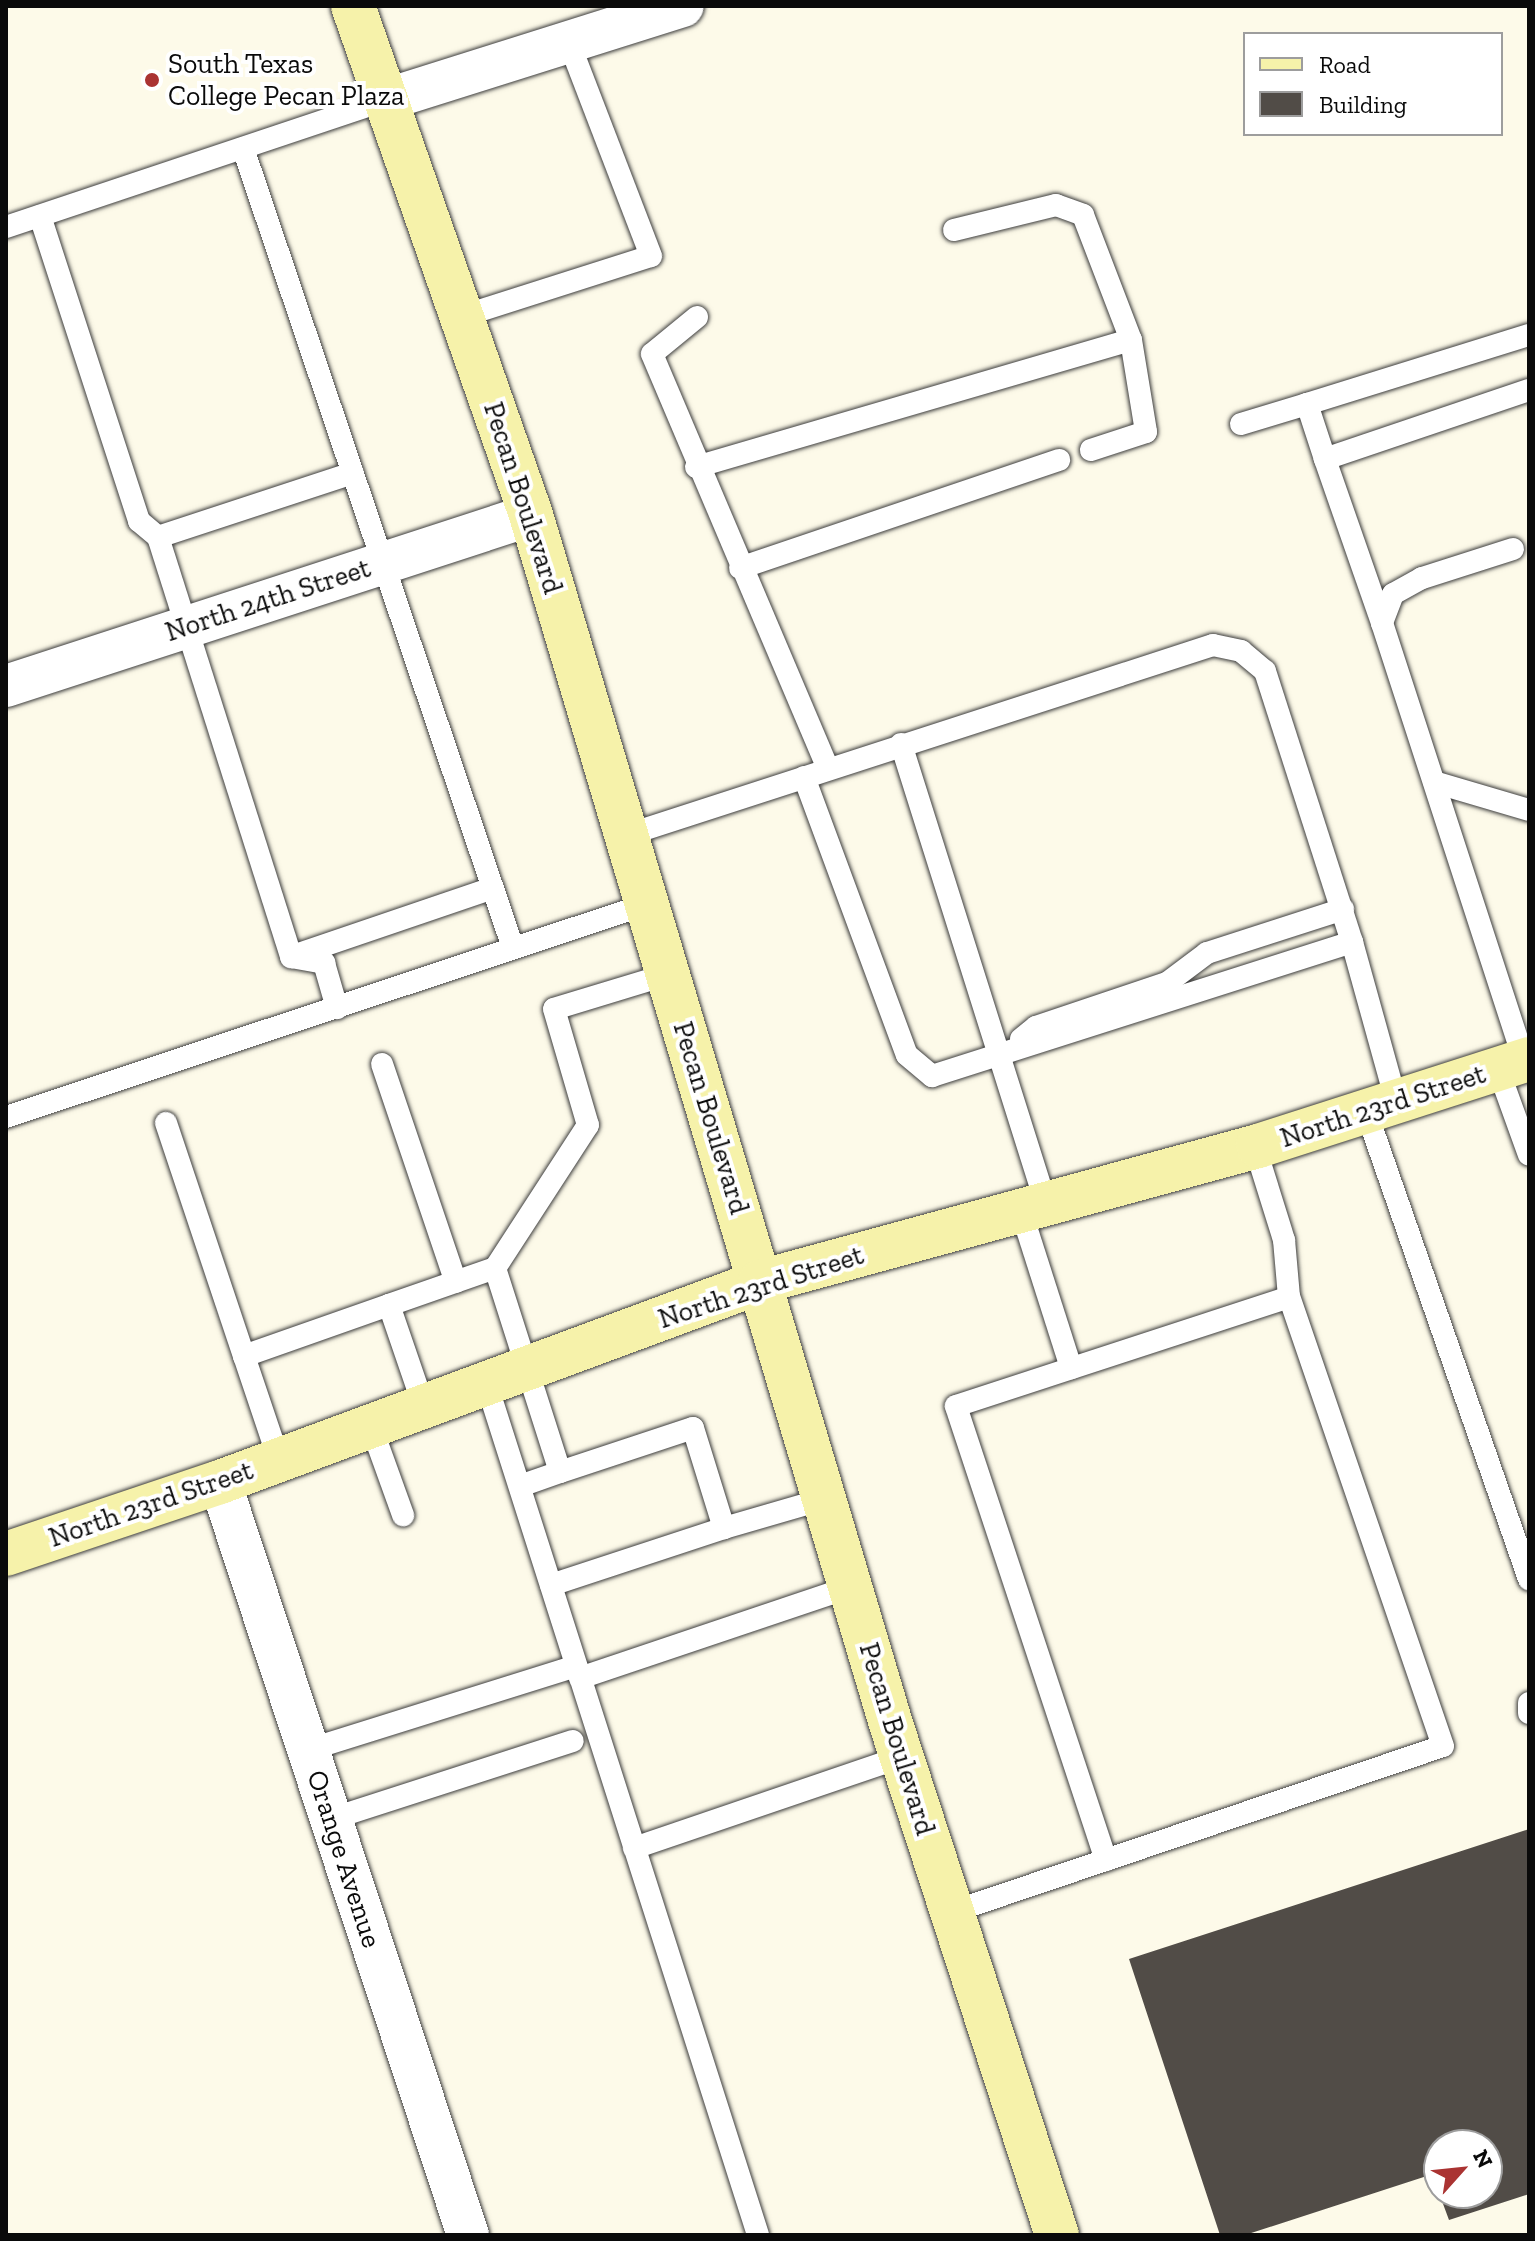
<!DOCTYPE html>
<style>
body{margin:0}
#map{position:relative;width:1535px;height:2241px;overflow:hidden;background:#fdfae9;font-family:"Zilla Slab",serif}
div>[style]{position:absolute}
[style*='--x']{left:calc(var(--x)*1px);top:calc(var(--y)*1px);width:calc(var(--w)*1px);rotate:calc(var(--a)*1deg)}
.building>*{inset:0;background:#514c47}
.roads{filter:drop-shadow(0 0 2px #3d3d3d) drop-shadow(0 0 2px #3d3d3d)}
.lane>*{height:22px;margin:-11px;padding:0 11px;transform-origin:11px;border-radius:11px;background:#fff}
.street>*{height:42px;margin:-21px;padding:0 21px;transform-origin:21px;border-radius:21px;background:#fff}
.secondary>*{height:44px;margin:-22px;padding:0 22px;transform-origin:22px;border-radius:22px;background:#f6f2aa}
.dots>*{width:22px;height:22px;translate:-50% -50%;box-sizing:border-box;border:4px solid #fff;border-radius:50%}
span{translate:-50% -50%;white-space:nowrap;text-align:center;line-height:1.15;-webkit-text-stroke:8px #fff;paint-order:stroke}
.poi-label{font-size:28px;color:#0a0a0a}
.left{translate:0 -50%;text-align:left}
.street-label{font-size:28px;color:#0a0a0a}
.frame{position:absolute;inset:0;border:8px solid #0a0a0a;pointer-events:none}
.legend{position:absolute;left:1243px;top:32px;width:260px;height:104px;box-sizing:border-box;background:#fff;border:2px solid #9d9d9d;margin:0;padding:10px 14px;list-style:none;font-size:24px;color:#0a0a0a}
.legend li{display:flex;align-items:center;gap:16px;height:40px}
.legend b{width:40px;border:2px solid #9d9d9d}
.north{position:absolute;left:1423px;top:2129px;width:80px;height:80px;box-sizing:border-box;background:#fff;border:2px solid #9d9d9d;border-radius:50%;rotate:63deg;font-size:22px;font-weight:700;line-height:32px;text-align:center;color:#0a0a0a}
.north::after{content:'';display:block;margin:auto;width:28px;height:36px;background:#aa3332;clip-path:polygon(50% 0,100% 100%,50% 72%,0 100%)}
</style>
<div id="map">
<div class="building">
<div style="clip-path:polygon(1529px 1829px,1529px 2194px,1449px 2220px,1439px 2193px,1487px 2193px,1487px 2145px,1439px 2145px,1439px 2190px,1433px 2174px,1245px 2235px,1220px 2235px,1129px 1959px)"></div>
</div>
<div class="roads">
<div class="lane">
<div style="--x:243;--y:148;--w:844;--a:71.35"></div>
<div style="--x:40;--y:216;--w:321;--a:72"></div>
<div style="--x:139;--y:521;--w:25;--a:40"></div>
<div style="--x:158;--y:537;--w:441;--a:72.4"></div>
<div style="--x:291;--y:957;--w:34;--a:10"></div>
<div style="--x:324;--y:963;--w:47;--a:73.9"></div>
<div style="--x:6;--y:227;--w:403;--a:-18.5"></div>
<div style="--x:954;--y:230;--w:105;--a:-13.8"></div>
<div style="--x:1056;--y:205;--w:29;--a:20"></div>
<div style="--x:1083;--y:215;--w:134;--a:69"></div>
<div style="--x:1131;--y:340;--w:93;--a:80.7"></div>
<div style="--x:1146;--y:432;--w:58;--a:161.9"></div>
<div style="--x:463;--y:316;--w:197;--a:-17.7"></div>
<div style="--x:651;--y:256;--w:229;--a:-111"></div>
<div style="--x:697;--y:317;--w:58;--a:140.6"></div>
<div style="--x:652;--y:354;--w:450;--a:67"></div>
<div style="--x:1241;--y:424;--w:69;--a:-16.9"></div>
<div style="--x:1325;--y:459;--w:58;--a:-108.1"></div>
<div style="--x:1307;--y:404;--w:232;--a:-17.3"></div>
<div style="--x:696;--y:467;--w:453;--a:-16.3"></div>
<div style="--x:158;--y:537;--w:205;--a:-18.2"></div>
<div style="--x:1513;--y:549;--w:96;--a:162.3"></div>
<div style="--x:1422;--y:578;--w:33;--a:151"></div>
<div style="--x:1393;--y:594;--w:31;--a:111"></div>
<div style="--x:1382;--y:623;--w:460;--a:72"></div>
<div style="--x:740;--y:568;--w:337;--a:-18.7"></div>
<div style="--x:1382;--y:623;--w:174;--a:-109.2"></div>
<div style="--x:1325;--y:459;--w:215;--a:-18.7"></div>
<div style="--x:901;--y:744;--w:482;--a:72.5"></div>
<div style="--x:804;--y:777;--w:296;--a:69.7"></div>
<div style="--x:907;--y:1055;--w:33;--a:40"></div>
<div style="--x:932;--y:1076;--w:441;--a:-17.7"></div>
<div style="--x:1434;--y:782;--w:99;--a:16.4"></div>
<div style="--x:627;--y:835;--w:616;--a:-17.96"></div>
<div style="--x:1213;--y:645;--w:29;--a:12"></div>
<div style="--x:1241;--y:651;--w:31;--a:40"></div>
<div style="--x:1265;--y:671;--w:285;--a:72.2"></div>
<div style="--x:1352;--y:942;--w:165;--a:74.5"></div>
<div style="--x:293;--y:956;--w:211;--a:-18.8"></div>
<div style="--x:669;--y:974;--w:120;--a:163.1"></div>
<div style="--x:554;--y:1009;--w:121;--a:73.7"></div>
<div style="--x:588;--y:1125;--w:171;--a:123"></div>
<div style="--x:495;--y:1268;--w:214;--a:72.3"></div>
<div style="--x:560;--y:1472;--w:140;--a:-18.3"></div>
<div style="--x:693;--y:1428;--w:105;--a:72.8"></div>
<div style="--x:724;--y:1528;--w:104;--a:-16.2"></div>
<div style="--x:1021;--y:1039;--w:19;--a:-39"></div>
<div style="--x:1036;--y:1027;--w:138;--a:-18.6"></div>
<div style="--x:1167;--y:983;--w:50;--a:-36.9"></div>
<div style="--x:1207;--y:953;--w:143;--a:-17.9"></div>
<div style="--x:382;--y:1064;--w:230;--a:71.3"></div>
<div style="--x:1498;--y:1069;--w:91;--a:70.2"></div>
<div style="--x:1366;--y:1111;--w:496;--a:70.8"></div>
<div style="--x:6;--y:1117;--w:675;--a:-18.38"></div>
<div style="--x:166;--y:1123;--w:246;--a:71.5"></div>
<div style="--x:1021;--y:1211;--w:165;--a:72.3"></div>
<div style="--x:389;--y:1305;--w:112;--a:-19.2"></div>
<div style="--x:486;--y:1382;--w:895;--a:72.31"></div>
<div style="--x:371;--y:1426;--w:95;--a:70.2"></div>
<div style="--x:279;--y:1460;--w:110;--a:-108.6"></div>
<div style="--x:244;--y:1356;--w:154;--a:-19.4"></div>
<div style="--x:389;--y:1305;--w:108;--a:71.1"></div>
<div style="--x:520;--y:1486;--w:42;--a:-19.3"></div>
<div style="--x:551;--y:1585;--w:182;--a:-18.2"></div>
<div style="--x:580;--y:1678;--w:286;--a:-18.6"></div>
<div style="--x:1529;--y:1703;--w:10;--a:90"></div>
<div style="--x:308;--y:1750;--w:281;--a:-17.4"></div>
<div style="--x:331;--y:1819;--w:254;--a:-17.9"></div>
<div style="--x:634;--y:1848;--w:283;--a:-18.8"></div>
<div style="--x:1106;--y:1860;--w:478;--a:-108.3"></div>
<div style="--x:956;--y:1406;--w:350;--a:-18.1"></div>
<div style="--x:952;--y:1912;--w:518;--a:-18.68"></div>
<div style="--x:1443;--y:1746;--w:475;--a:-108.9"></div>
<div style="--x:1289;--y:1297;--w:57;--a:-95"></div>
<div style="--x:1284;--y:1240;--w:97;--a:-107.3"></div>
</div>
<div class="street">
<div style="--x:388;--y:99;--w:309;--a:-17.5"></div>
<div style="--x:6;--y:686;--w:552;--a:-18.04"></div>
<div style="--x:220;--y:1482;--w:793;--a:71.77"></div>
</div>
<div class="secondary">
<div style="--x:353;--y:6;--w:539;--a:70.72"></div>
<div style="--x:531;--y:515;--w:1261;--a:73.42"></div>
<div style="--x:891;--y:1724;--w:537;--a:72"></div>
<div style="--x:6;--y:1554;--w:226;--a:-18.6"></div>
<div style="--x:220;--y:1482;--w:576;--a:-20.32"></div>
<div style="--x:760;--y:1282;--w:516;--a:-15.27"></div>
<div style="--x:1258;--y:1146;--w:285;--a:-17.8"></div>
</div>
</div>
<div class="dots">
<div style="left:152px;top:80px;background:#aa3332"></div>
</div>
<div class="poi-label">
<span class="left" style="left:168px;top:80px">South Texas<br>College Pecan Plaza</span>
</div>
<div class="street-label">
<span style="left:523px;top:498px;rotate:72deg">Pecan Boulevard</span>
<span style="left:268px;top:600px;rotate:-18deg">North 24th Street</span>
<span style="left:1383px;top:1106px;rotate:-18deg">North 23rd Street</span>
<span style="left:711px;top:1118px;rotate:73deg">Pecan Boulevard</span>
<span style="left:761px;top:1287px;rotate:-18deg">North 23rd Street</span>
<span style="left:151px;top:1504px;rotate:-19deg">North 23rd Street</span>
<span style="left:897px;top:1739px;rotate:73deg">Pecan Boulevard</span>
<span style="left:344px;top:1859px;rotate:72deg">Orange Avenue</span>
</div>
<div class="frame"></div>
<ul class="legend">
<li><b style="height:10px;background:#f6f2aa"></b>Road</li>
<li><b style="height:22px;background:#514c47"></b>Building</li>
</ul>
<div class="north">N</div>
</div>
